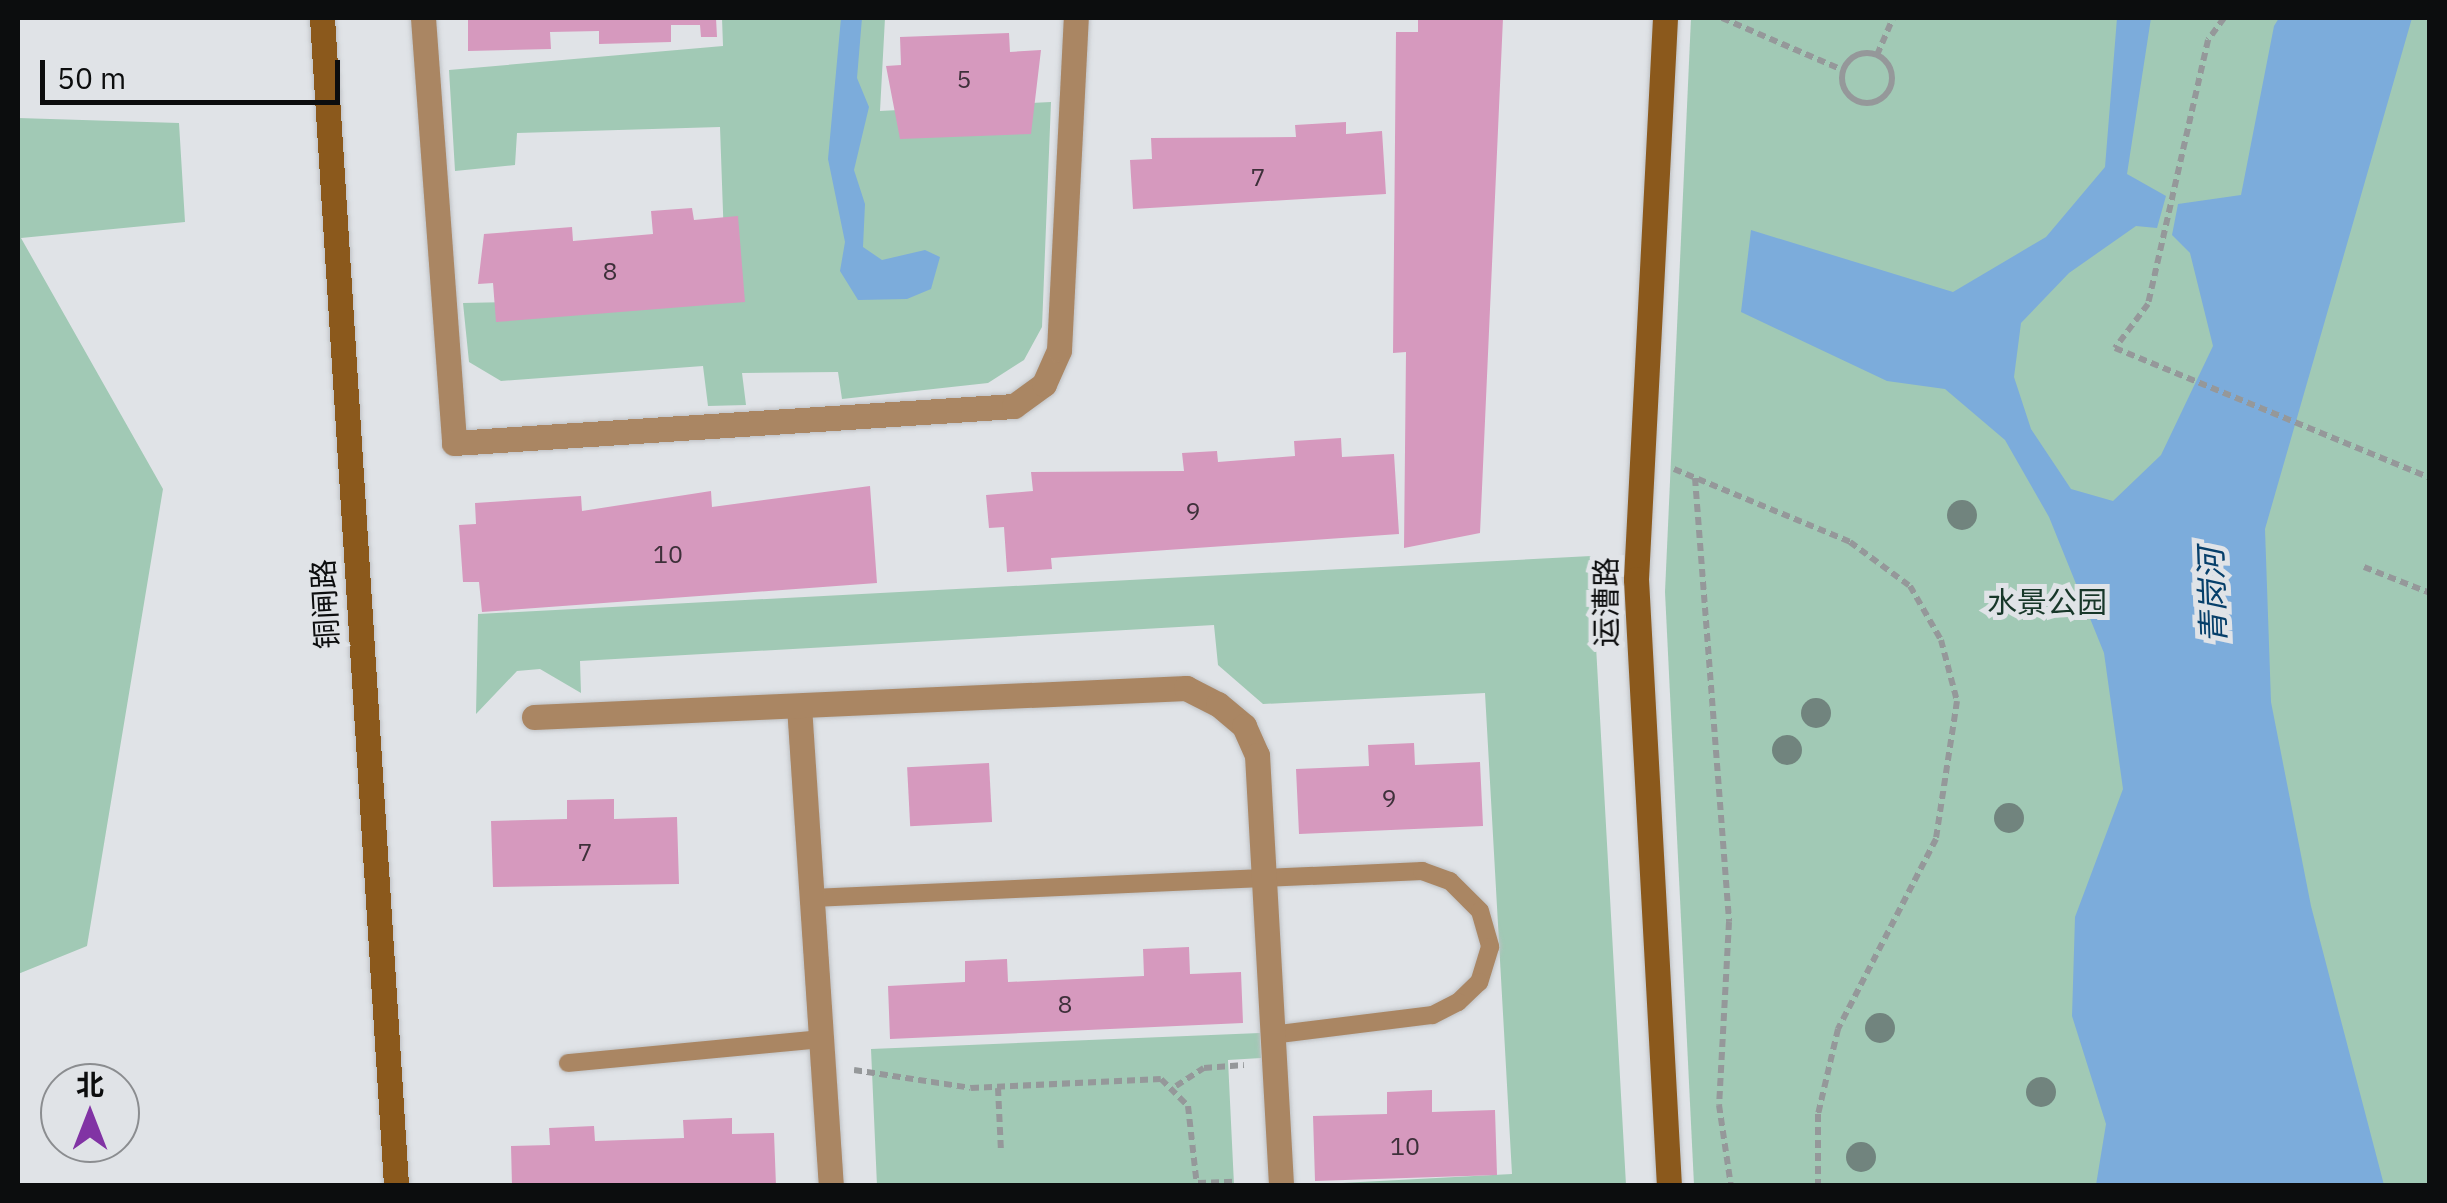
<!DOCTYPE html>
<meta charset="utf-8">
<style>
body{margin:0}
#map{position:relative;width:2447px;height:1203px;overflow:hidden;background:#e0e3e7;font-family:"IBM Plex Sans","Noto Sans SC",sans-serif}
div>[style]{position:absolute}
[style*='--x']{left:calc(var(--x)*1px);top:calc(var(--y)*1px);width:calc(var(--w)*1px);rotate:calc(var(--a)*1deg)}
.green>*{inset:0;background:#a1c9b5}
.water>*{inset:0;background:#7cacdb}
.building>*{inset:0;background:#d699be;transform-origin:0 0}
.path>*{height:6px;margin-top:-3px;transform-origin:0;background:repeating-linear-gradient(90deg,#95989a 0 8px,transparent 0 13px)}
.path>.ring{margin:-3px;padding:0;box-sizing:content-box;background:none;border:6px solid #95989a;border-radius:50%}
.roads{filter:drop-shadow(0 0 2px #bec1c4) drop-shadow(0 0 2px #bec1c4)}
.lane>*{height:18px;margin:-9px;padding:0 9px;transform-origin:9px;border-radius:9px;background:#aa8663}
.street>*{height:25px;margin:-12.5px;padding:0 12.5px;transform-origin:12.5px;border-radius:12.5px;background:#aa8663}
.secondary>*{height:25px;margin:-12.5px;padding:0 12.5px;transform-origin:12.5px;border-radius:12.5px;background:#8b591c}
.trees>*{width:30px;height:30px;margin:-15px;border-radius:50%;background:#71847e}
span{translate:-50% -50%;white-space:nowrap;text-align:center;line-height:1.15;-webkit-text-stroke:10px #e0e3e7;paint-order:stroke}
.number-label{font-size:25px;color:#3e303a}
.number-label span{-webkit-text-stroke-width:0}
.street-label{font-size:30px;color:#0c0d0e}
.park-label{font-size:30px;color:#173729}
.water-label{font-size:32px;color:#063f6a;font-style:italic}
.frame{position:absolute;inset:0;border:20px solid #0c0d0e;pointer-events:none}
.north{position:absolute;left:40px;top:1063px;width:100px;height:100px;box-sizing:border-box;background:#e0e3e7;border:2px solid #8b8d90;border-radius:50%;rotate:0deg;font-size:28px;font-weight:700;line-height:40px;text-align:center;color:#0c0d0e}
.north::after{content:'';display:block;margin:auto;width:35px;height:45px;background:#8133a4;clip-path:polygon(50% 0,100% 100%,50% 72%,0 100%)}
.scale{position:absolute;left:40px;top:60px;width:300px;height:45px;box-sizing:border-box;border:5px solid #0c0d0e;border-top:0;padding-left:12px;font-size:30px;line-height:35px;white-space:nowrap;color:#0c0d0e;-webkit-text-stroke:8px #e0e3e7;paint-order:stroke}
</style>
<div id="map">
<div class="green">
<div style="clip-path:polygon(722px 18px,885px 18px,880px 111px,1051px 102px,1042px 327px,1024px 360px,988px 383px,842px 399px,838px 372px,742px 373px,746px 405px,708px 406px,703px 366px,501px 381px,469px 362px,463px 303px,726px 297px,720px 127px,517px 133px,515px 165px,455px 171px,449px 70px,723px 46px)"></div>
<div style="clip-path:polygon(1691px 18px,2429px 18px,2429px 1185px,1694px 1185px,1665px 592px)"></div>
<div style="clip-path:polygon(18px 118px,179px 123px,185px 222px,21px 238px,163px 489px,87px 946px,18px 974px)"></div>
<div style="clip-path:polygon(1591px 556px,1626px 1185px,1304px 1185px,1512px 1174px,1485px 693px,1263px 704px,1218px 665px,1214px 625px,580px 661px,581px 693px,540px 669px,517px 671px,476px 714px,478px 614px)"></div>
<div style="clip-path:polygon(1260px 1033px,1261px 1058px,1228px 1060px,1234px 1185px,877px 1186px,871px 1049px)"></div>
</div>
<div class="water">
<div style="clip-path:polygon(841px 18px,862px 18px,857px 78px,869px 107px,854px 170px,865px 204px,863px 247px,882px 260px,925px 250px,940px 257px,931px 289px,907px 299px,858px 300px,840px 271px,845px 242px,828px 159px)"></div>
<div style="clip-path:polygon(2117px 18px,2151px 18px,2127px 174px,2166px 196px,2157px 228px,2136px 226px,2069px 273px,2021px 323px,2014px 377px,2031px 429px,2071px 489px,2113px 501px,2161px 455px,2213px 346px,2190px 253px,2172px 235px,2178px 204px,2241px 195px,2274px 26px,2279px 18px,2412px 18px,2265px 529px,2271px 702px,2311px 906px,2384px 1185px,2096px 1185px,2106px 1124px,2072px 1016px,2075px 917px,2123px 789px,2104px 653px,2049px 517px,2005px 440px,1945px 389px,1887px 381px,1741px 312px,1751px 230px,1953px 292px,2046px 237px,2105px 167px)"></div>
</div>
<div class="building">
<div style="clip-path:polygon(468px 18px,716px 18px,717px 37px,701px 37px,700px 25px,671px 25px,671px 42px,599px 44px,599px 31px,550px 32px,551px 49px,468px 51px)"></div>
<div style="clip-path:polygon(1418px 18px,1503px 18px,1480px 533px,1404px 548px,1406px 352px,1393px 353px,1396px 32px,1418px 32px)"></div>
<div style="clip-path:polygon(1009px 33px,1010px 52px,1041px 50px,1031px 134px,900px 139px,886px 66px,901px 65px,900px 37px)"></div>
<div style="clip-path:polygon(1346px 122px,1346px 134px,1382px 131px,1386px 194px,1133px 209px,1130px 160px,1152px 159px,1151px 138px,1296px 137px,1295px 125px)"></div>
<div style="clip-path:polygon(692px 208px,694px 220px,738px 216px,745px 302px,496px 322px,493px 283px,478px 284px,484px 234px,572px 227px,573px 241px,653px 234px,651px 211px)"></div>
<div style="clip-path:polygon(1341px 438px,1342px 457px,1394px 454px,1399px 534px,1051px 558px,1052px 569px,1007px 572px,1004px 527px,989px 528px,986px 495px,1033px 491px,1031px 472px,1184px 471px,1182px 453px,1217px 451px,1218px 462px,1295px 456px,1294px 441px)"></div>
<div style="clip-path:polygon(870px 486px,877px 583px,482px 612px,479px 582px,463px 582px,459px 525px,476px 524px,475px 503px,581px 496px,582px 511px,711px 491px,712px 507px)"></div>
<div style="clip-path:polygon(1414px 743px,1415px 765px,1480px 762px,1483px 826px,1299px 834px,1296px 769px,1369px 766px,1368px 745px)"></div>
<div style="left:989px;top:763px;width:59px;height:82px;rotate:87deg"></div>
<div style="clip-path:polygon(614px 799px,614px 819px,677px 817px,679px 884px,493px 887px,491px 821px,567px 819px,567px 800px)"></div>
<div style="clip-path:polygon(1189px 947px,1190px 974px,1241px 972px,1243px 1023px,890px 1039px,888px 986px,965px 982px,965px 961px,1007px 959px,1008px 982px,1144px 976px,1143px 949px)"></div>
<div style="clip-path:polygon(1432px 1090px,1432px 1112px,1495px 1110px,1497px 1175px,1315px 1181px,1313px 1116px,1387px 1114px,1387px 1092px)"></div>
<div style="clip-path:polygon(732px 1118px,732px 1134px,774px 1133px,776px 1186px,512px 1186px,511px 1146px,550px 1145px,549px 1128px,594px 1126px,595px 1141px,684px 1138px,683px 1120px)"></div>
</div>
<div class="path">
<div style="--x:1722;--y:18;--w:132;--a:23.3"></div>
<div style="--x:2224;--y:18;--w:27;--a:126"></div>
<div style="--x:2208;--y:40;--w:271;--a:102.8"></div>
<div style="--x:2148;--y:304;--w:55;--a:126.9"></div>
<div style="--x:2115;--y:348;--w:341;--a:22.4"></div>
<div class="ring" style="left:1842px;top:53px;width:44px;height:44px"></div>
<div style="--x:1877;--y:55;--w:40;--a:-66.6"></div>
<div style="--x:1674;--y:469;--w:191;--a:22.5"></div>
<div style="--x:1850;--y:542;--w:74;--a:36.3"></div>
<div style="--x:1910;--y:586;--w:62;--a:60.1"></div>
<div style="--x:1941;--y:640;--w:63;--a:75.3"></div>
<div style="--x:1957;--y:701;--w:140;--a:98.7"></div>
<div style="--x:1936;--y:839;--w:214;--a:117.3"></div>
<div style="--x:1838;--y:1029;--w:87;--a:103.2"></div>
<div style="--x:1818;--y:1114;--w:72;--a:90"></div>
<div style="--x:1695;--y:478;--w:445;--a:85.6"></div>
<div style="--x:1729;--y:922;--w:183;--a:93.1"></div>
<div style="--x:1719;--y:1105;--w:82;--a:81.6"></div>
<div style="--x:2364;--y:567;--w:71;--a:21.5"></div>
<div style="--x:854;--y:1070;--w:118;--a:8.7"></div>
<div style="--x:971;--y:1088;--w:190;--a:-2.7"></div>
<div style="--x:1161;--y:1079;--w:38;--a:45"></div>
<div style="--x:1188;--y:1106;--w:81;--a:83.6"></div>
<div style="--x:1176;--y:1086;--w:33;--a:-33"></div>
<div style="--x:1204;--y:1068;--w:40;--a:-4.3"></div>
<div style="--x:998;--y:1088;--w:64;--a:87.3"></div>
<div style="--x:1198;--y:1183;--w:36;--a:-2"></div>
</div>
<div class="roads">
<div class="lane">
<div style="--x:812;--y:898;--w:611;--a:-2.53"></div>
<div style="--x:1422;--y:871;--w:30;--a:20"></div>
<div style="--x:1450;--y:881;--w:42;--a:45"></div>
<div style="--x:1480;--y:911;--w:37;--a:74"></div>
<div style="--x:1490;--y:947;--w:37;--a:107"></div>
<div style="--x:1479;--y:982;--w:29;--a:136"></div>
<div style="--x:1458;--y:1002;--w:29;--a:153"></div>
<div style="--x:1432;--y:1015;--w:161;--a:172.9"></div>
<div style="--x:568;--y:1063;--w:254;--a:-5.4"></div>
</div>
<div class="street">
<div style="--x:423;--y:18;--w:426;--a:85.8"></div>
<div style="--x:454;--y:443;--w:561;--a:-3.78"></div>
<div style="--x:1014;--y:406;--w:37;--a:-36"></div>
<div style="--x:1044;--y:384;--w:37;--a:-66"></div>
<div style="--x:1059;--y:350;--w:332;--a:-87.1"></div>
<div style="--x:799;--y:706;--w:481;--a:86.2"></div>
<div style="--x:534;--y:717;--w:653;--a:-2.55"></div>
<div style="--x:1186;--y:688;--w:36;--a:27"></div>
<div style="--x:1218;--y:704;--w:34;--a:40"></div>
<div style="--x:1244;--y:726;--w:32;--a:66"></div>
<div style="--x:1257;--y:755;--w:432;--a:86.8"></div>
</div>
<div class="secondary">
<div style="--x:322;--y:18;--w:1170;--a:86.37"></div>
<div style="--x:1665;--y:18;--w:562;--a:92.96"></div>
<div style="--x:1636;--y:579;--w:608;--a:86.89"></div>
</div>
</div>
<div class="trees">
<div style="left:1962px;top:515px"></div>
<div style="left:1816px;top:713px"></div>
<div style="left:1787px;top:750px"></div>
<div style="left:2009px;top:818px"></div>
<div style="left:1880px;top:1028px"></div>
<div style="left:2041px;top:1092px"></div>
<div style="left:1861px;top:1157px"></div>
</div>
<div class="number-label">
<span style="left:964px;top:79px">5</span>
<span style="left:1258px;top:177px">7</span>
<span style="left:610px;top:271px">8</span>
<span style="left:1193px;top:511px">9</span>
<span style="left:668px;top:554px">10</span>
<span style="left:1389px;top:798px">9</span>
<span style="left:585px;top:852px">7</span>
<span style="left:1065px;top:1004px">8</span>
<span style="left:1405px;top:1146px">10</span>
</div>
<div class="street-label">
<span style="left:1606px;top:602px;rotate:-90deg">运漕路</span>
<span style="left:325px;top:604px;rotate:-93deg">铜闸路</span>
</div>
<div class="park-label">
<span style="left:2047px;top:602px">水景公园</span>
</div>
<div class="water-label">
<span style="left:2212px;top:596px;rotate:-92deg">青岗河</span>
</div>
<div class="frame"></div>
<div class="north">北</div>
<div class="scale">50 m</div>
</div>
